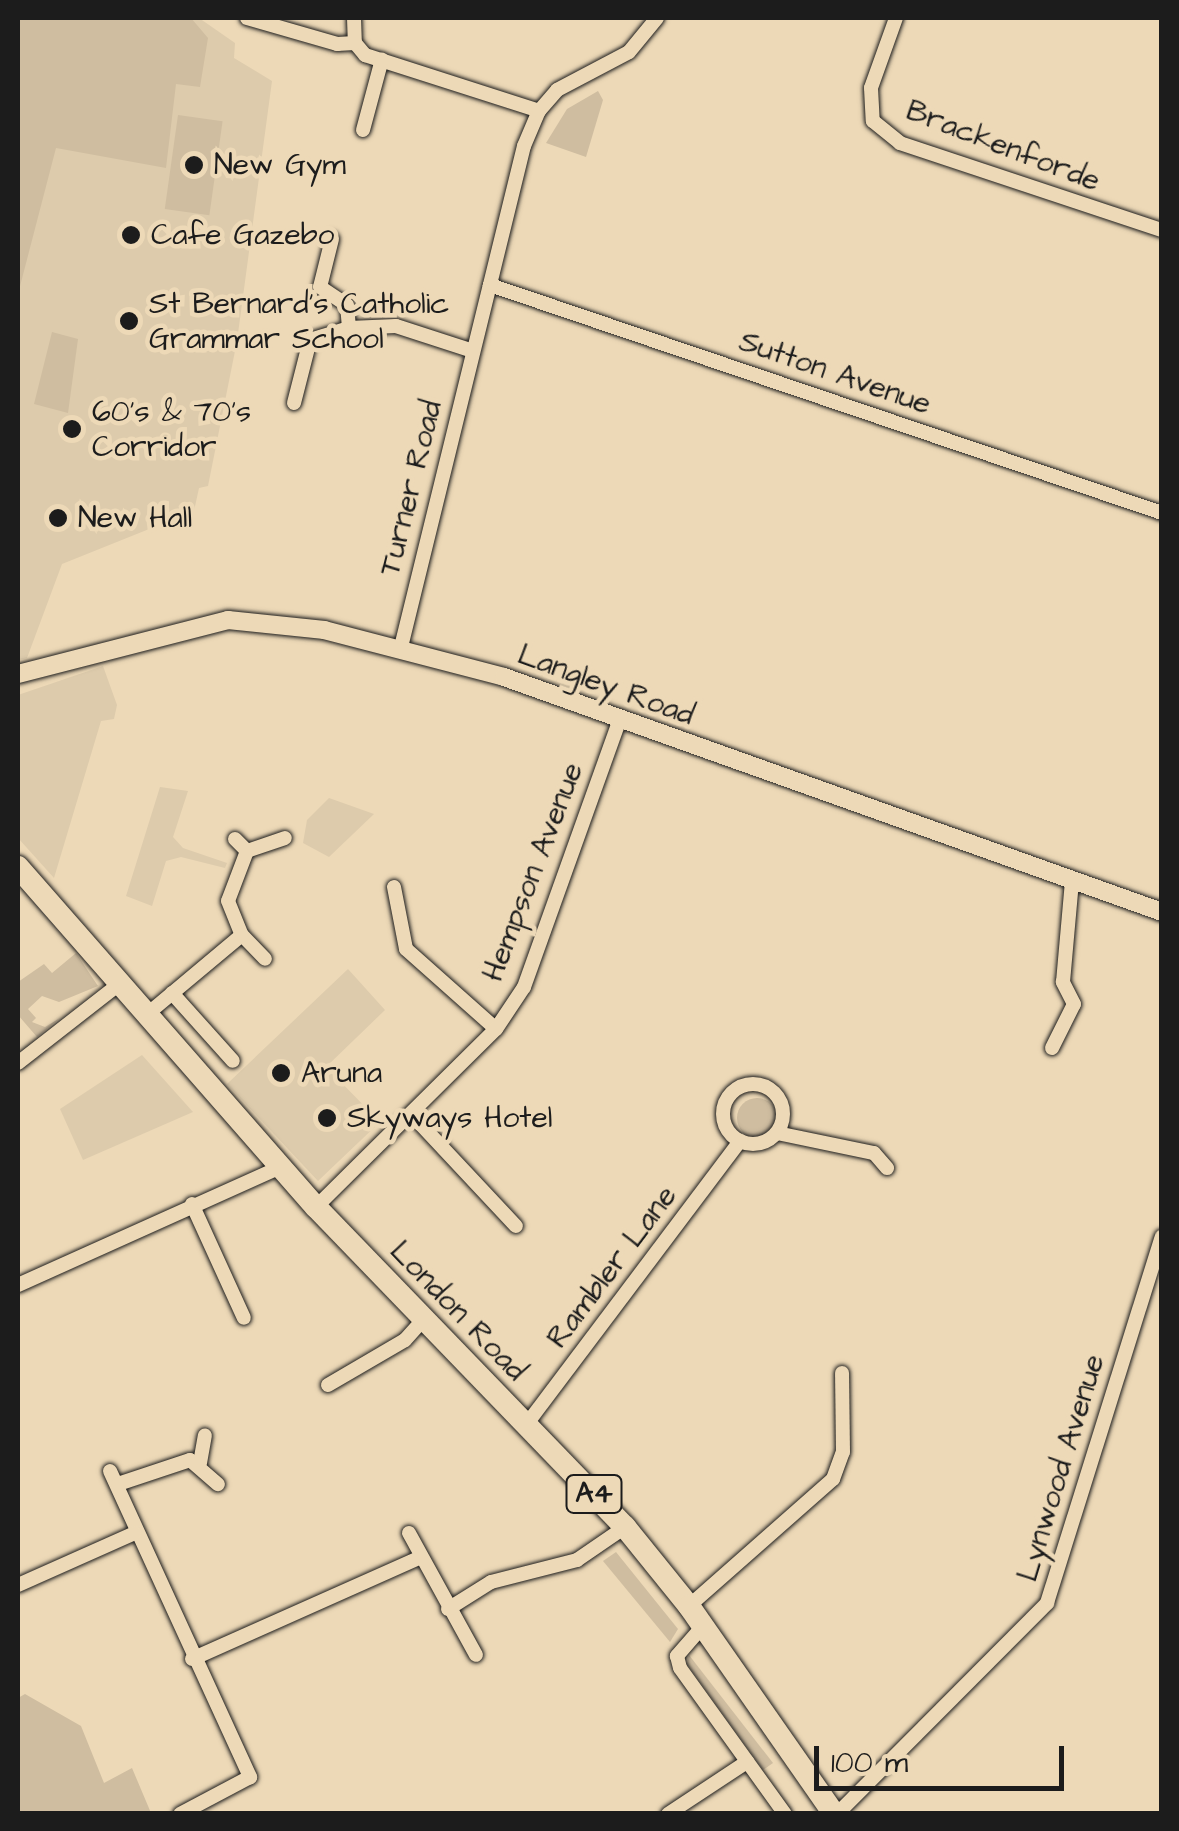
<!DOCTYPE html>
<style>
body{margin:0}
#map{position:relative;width:1179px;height:1831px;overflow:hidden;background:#edd9b7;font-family:"Architects Daughter",sans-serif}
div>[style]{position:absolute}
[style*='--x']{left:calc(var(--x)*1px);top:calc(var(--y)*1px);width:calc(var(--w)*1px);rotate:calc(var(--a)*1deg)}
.built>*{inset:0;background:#ddcbac}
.green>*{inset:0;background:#cfbda0;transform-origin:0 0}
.round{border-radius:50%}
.roads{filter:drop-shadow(0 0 2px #1c1c1c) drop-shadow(0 0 2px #1c1c1c)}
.minor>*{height:14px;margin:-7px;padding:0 7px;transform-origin:7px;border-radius:7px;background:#edd9b7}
.minor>.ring{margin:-7px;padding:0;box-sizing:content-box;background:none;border:14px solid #edd9b7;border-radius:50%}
.tertiary>*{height:18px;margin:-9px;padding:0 9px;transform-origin:9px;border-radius:9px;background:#edd9b7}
.primary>*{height:22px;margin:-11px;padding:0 11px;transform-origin:11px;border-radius:11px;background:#edd9b7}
.dots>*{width:28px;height:28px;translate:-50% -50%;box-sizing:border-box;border:5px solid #edd9b7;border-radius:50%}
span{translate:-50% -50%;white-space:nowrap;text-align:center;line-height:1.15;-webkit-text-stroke:9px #edd9b7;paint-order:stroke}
.shield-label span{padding:2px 8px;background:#edd9b7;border:2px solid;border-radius:8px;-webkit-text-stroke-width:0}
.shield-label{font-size:28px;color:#1c1c1c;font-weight:700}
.street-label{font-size:30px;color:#1c1c1c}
.poi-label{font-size:30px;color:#1c1c1c}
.left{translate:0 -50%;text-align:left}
.frame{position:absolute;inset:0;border:20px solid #1c1c1c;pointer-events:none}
.scale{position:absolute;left:814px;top:1746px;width:250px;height:45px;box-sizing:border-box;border:5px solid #1c1c1c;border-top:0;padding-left:12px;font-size:30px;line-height:35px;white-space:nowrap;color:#1c1c1c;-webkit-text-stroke:8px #edd9b7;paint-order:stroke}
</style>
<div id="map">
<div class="built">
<div style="clip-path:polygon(18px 18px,199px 18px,235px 43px,234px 58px,272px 81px,237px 341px,208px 486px,199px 488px,194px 511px,62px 564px,27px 658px,18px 660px)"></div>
<div style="clip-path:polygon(103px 666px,117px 705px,114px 719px,101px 721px,54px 878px,18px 838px,18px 695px)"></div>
<div style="clip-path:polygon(160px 787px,188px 791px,173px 837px,183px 848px,227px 863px,225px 868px,181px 857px,166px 861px,152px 906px,126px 896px)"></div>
<div style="clip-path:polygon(329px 798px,374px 814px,329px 857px,303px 843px,307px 820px)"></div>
<div style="clip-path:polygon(348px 969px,385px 1010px,326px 1067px,380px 1122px,318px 1181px,227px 1084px)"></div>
<div style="clip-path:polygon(142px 1055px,193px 1112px,83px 1160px,60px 1109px)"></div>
</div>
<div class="green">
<div style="clip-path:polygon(18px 18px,191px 18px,208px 38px,200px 87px,176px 84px,166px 168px,56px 148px,18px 294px)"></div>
<div style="clip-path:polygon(598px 91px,603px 100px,586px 157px,546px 143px,567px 109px)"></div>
<div style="left:178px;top:115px;width:45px;height:95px;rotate:8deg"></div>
<div style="clip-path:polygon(52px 332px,78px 339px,68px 413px,34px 404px)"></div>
<div style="clip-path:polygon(76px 953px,98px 986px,59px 1002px,42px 996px,28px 1009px,36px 1018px,32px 1022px,45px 1027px,60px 1018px,37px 1037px,18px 1015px,18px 982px,44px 964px,52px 973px)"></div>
<div class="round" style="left:737px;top:1098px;width:40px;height:40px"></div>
<div style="clip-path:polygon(616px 1552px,678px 1629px,670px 1642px,603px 1561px)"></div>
<div style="clip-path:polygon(689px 1655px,773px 1763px,763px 1770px,687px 1664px)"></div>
<div style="clip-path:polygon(25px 1694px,81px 1726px,104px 1783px,132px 1768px,151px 1813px,18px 1813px,18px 1698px)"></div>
</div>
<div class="roads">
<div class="minor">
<div style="--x:247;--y:18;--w:94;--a:16.1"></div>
<div style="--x:337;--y:44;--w:18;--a:-3"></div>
<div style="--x:355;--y:43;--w:16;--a:50"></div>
<div style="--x:365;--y:55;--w:183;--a:17.8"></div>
<div style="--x:354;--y:18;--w:25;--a:88"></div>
<div style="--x:896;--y:18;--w:74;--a:109.7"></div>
<div style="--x:871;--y:88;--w:33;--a:87"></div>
<div style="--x:873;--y:121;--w:35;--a:39"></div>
<div style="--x:900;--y:143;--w:276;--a:18.4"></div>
<div style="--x:363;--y:130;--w:73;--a:-75"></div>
<div style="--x:332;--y:239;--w:49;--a:104"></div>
<div style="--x:320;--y:287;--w:32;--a:34"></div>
<div style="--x:347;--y:305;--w:23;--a:85"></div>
<div style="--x:490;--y:285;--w:710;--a:18.74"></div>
<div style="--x:294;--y:403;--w:65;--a:-75.7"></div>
<div style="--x:310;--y:340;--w:41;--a:-17.1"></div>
<div style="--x:349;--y:328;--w:47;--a:-2.4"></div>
<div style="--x:396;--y:326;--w:81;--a:18"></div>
<div style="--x:401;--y:647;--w:516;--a:-76.21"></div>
<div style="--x:524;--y:146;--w:38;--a:-67"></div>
<div style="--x:539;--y:111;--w:28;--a:-49"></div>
<div style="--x:557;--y:90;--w:81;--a:-27.8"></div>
<div style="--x:629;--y:52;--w:44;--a:-50.5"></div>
<div style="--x:235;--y:839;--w:17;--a:45"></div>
<div style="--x:247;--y:851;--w:40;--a:-18.9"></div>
<div style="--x:247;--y:851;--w:53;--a:110.8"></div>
<div style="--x:228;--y:901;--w:37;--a:68"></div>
<div style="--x:242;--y:935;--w:33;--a:46"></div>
<div style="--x:394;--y:887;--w:63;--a:79"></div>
<div style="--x:406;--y:949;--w:120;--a:41.6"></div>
<div style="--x:172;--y:993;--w:91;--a:48.1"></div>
<div style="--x:145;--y:1016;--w:126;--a:-39.9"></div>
<div style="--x:1052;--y:1048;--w:49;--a:-63.4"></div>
<div style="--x:1074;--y:1004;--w:25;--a:-117"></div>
<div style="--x:1063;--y:982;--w:100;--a:-84.9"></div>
<div style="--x:18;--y:1063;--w:128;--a:-38"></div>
<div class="ring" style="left:723px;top:1084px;width:46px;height:46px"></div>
<div style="--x:412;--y:1115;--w:152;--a:46.9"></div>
<div style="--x:777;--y:1133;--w:99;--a:11.7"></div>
<div style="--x:874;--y:1153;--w:20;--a:49"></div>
<div style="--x:192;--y:1204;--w:125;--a:65.5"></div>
<div style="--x:316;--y:1207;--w:253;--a:-44.7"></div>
<div style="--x:496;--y:1029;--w:50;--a:-56.3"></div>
<div style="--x:524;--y:987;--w:285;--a:-70.3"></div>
<div style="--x:18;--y:1285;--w:287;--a:-24.2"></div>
<div style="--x:328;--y:1385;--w:89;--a:-30.3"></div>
<div style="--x:405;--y:1340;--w:27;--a:-48"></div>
<div style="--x:526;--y:1425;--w:356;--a:-53"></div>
<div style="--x:200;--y:1463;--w:28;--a:-80"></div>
<div style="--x:110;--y:1471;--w:337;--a:65.4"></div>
<div style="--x:250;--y:1777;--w:79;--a:152.1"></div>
<div style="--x:118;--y:1484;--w:76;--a:-18.4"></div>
<div style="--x:190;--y:1460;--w:37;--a:41"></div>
<div style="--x:409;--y:1533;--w:139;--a:61.2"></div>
<div style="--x:18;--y:1585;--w:128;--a:-24"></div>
<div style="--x:689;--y:1606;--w:192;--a:-41.4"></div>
<div style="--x:833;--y:1479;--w:29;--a:-70"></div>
<div style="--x:843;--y:1452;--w:79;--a:-90.7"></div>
<div style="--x:448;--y:1609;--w:51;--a:-32.1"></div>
<div style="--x:491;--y:1582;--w:89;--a:-14.3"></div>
<div style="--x:577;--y:1560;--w:58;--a:-34.5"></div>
<div style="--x:703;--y:1626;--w:40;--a:131"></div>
<div style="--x:677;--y:1656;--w:12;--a:76"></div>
<div style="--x:680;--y:1668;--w:180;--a:54.3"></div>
<div style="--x:192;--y:1659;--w:248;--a:-24"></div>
<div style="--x:668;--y:1814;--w:95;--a:-33.4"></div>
<div style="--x:837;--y:1814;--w:298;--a:-45.1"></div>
<div style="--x:1047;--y:1603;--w:384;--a:-72.6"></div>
</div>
<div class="tertiary">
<div style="--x:18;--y:674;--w:217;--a:-14.4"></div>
<div style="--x:228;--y:620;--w:97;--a:5.9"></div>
<div style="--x:324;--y:630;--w:186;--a:14.6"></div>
<div style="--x:504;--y:677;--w:699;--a:19.65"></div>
</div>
<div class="primary">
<div style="--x:18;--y:867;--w:452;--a:48.8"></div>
<div style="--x:316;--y:1207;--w:445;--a:46"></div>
<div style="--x:625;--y:1527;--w:102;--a:51"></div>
<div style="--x:689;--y:1606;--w:254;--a:55.1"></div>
</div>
</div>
<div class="dots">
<div style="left:194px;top:165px;background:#1c1c1c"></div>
<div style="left:131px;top:235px;background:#1c1c1c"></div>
<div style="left:129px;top:321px;background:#1c1c1c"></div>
<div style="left:72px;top:429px;background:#1c1c1c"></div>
<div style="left:58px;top:518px;background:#1c1c1c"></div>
<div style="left:281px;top:1073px;background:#1c1c1c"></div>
<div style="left:327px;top:1118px;background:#1c1c1c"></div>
</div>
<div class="shield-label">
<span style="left:594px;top:1494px">A4</span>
</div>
<div class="street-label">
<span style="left:1003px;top:146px;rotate:21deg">Brackenforde</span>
<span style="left:835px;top:373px;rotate:19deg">Sutton Avenue</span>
<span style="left:411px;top:488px;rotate:-76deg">Turner Road</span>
<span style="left:606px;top:685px;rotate:20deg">Langley Road</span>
<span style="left:533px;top:872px;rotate:-69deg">Hempson Avenue</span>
<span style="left:612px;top:1267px;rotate:-53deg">Rambler Lane</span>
<span style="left:458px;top:1311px;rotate:46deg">London Road</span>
<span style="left:1061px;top:1468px;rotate:-73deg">Lynwood Avenue</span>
</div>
<div class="poi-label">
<span class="left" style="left:214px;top:165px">New Gym</span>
<span class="left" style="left:151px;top:235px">Cafe Gazebo</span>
<span class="left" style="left:149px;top:321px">St Bernard's Catholic<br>Grammar School</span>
<span class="left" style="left:92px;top:429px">60's &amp; 70's<br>Corridor</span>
<span class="left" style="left:78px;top:518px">New Hall</span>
<span class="left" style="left:301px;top:1073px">Aruna</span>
<span class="left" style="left:347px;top:1118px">Skyways Hotel</span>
</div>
<div class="frame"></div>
<div class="scale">100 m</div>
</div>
